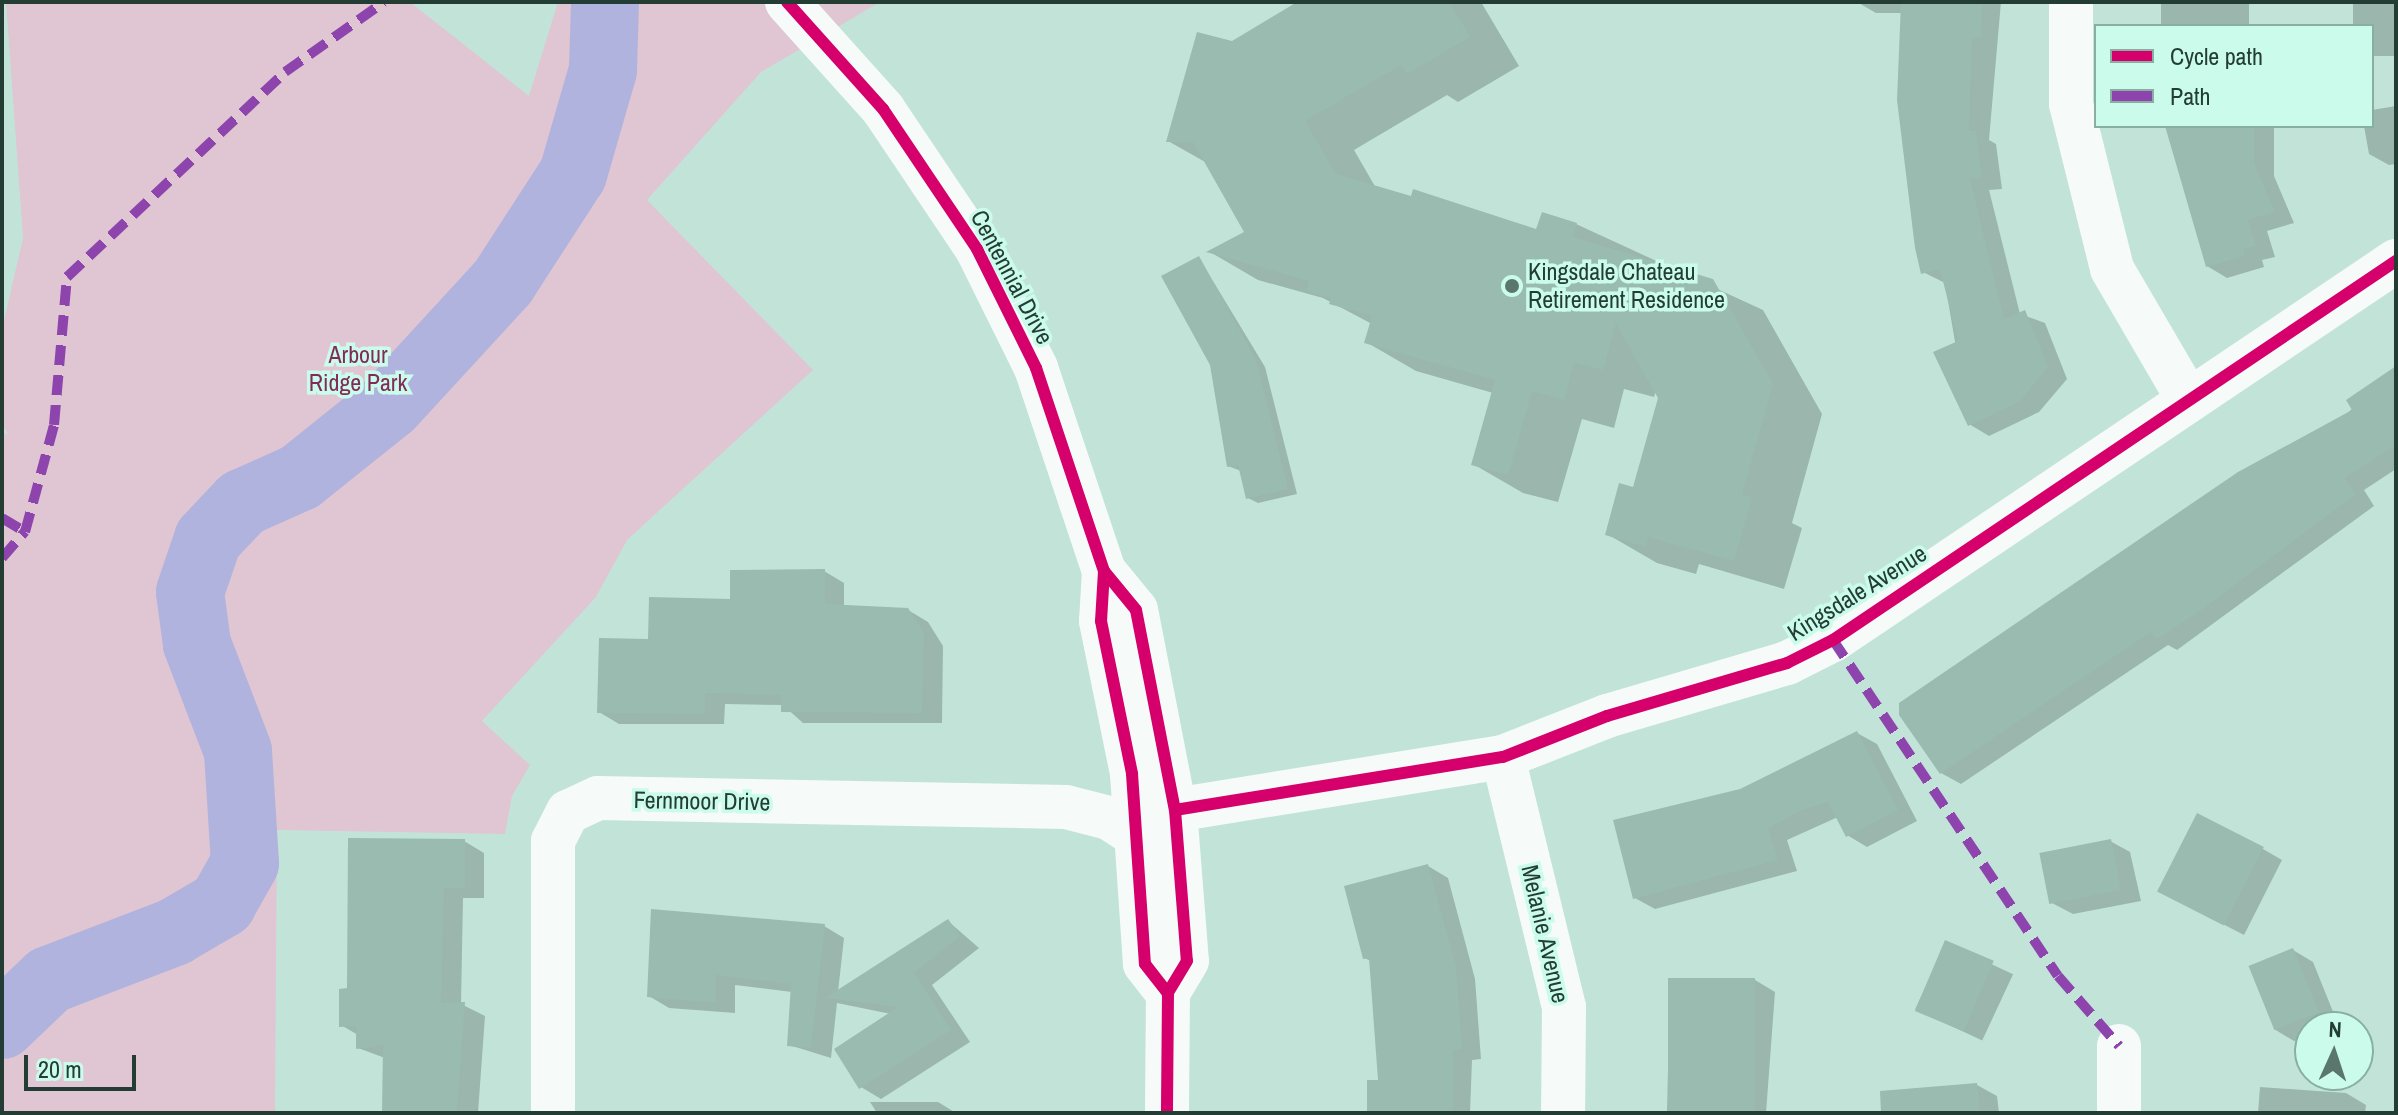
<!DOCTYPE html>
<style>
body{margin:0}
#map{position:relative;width:2398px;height:1115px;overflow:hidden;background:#c2e4d8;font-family:"Archivo Narrow",sans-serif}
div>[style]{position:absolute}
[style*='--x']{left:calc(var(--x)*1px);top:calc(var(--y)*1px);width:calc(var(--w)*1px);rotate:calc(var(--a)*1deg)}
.green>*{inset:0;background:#dfc6d2}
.shadow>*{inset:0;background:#0003;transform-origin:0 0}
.river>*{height:68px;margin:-34px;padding:0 34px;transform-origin:34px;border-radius:34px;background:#b0b3de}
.building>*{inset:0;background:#9abbb0;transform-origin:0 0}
.minor>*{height:44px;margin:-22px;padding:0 22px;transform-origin:22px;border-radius:22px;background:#f6fbf9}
.secondary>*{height:44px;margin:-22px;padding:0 22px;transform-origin:22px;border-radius:22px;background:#f6fbf9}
.quiet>*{height:10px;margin-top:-5px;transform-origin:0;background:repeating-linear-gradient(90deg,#8e44ad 0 20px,transparent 0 30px)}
.cycleway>*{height:12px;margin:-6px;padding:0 6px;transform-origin:6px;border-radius:6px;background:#d6006c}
.dots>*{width:22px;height:22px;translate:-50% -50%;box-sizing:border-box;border:4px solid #cbfceb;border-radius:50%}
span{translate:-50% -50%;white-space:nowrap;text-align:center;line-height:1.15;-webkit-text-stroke:7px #cbfceb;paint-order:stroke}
.poi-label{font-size:24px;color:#233c34}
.left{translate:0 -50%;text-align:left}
.street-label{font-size:24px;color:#233c34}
.park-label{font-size:24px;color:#812c58}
.frame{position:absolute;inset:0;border:4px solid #233c34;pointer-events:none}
.legend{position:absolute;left:2094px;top:24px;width:280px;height:104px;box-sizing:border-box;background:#cbfceb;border:2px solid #88afa2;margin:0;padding:10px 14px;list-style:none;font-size:24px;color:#233c34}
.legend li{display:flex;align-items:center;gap:16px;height:40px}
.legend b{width:40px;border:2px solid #88afa2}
.north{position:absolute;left:2294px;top:1011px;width:80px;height:80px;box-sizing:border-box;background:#cbfceb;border:2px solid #88afa2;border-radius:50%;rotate:3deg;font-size:22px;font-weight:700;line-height:32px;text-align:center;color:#233c34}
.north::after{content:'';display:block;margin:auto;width:28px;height:36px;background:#5b776d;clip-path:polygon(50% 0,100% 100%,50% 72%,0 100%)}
.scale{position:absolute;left:24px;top:1055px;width:112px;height:36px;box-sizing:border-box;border:4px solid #233c34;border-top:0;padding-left:10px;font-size:24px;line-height:28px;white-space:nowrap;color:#233c34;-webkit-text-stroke:6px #cbfceb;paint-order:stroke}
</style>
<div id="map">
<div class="green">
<div style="clip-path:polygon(6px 2px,410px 2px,529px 96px,558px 2px,880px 2px,761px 72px,647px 200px,813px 370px,627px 540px,596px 597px,482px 721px,530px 765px,512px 796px,505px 834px,277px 830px,275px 1113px,2px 1113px,2px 433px,8px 434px,2px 425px,2px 329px,23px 238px)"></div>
</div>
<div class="shadow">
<div style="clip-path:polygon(1301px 2px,1481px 2px,1519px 66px,1458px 102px,1447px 95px,1354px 150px,1376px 188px,1538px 232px,1576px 224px,1763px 310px,1822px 414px,1792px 523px,1802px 528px,1784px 589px,1699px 564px,1696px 574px,1657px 563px,1607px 534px,1634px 489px,1660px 398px,1656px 390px,1654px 397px,1624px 389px,1614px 428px,1582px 419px,1558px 502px,1523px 493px,1473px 464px,1493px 393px,1416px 371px,1366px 342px,1372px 324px,1323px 298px,1258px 280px,1210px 252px,1246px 232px,1207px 163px,1168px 141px,1232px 43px)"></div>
<div style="clip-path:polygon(1857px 2px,2001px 2px,1989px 140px,1996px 144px,2002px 189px,1989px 190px,2020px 314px,2045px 323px,2067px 379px,2039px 412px,1989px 436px,1969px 424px,1945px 283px,1923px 272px,1902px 13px,1876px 13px)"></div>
<div style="left:2161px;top:2px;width:88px;height:24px"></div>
<div style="clip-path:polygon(2353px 2px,2396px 2px,2396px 56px,2372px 56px,2372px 26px,2353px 26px)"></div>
<div style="clip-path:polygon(2396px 106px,2396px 164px,2389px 165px,2369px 154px,2364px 126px,2372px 126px,2372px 110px)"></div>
<div style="clip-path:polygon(2171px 126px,2274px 126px,2274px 176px,2294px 223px,2267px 231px,2275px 257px,2262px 260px,2264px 267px,2227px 278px,2207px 266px)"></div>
<div style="clip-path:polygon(1199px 258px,1265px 367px,1297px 494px,1258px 503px,1248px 498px,1241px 471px,1228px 466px)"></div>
<div style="clip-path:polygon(2396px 370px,2396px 469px,2364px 490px,2374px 506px,2177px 650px,2168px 645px,1961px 784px,1941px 773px)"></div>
<div style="clip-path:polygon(824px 571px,844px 583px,844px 607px,908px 610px,928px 622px,943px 646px,942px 723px,803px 723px,783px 705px,725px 704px,724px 724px,619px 724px,599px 712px,650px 641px,732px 601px)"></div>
<div style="clip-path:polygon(1857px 733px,1877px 744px,1917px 821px,1867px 847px,1847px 835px,1838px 817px,1787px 840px,1797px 871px,1655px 909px,1635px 898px,1740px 791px)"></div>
<div style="clip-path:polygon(464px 841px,484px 853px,484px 898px,463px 898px,461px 1004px,485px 1016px,478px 1113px,384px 1113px,385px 1058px,358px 1048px,358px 1035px,341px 1025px,349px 990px)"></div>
<div style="clip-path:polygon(2110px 841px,2130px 852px,2141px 901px,2073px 914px,2052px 903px)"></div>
<div style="clip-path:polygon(2263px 849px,2282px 860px,2244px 935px,2180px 902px)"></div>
<div style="clip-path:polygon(1428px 866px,1448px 878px,1475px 979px,1481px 1059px,1472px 1060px,1470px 1113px,1369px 1113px,1381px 1082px,1372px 962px,1365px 958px)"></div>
<div style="clip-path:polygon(948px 921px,979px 948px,932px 985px,970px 1042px,881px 1099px,861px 1087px,891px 1014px,837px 1003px,831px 1058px,789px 1045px,792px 992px,735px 985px,735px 1013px,669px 1008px,649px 996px,824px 926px,844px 938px,838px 992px)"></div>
<div style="left:1946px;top:943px;width:74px;height:73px;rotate:25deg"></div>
<div style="clip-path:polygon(2293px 950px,2313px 962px,2338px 1024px,2310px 1027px,2310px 1035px,2294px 1041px,2274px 1029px)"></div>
<div style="clip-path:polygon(1670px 980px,1755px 980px,1775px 992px,1766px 1113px,1667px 1113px)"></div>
<div style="clip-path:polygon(1977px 1085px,1997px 1096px,1999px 1113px,1893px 1113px)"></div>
<div style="clip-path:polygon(2260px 1087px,2346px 1093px,2366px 1105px,2365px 1113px,2258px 1113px)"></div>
<div style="clip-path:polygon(870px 1102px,938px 1102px,956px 1113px,877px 1113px)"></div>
</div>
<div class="river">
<div style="--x:2;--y:1025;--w:65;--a:-43.8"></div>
<div style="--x:49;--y:980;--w:134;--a:-21"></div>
<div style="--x:174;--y:932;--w:56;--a:-30.3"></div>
<div style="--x:222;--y:904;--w:47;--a:-60.7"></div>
<div style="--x:245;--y:863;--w:112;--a:-93.6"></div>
<div style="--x:238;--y:751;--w:115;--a:-111"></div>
<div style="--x:197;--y:644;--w:52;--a:-97.7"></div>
<div style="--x:190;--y:592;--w:56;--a:-71.2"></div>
<div style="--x:208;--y:539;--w:50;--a:-46.6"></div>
<div style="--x:242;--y:503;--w:64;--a:-24.1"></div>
<div style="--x:300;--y:477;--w:115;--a:-38.7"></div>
<div style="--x:390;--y:405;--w:167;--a:-47.4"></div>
<div style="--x:503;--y:282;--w:129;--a:-57.1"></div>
<div style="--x:573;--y:174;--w:108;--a:-73.9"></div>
<div style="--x:603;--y:70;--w:68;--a:-88.3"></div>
</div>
<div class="building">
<div style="clip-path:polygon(1297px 2px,1449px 2px,1470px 37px,1407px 74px,1401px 65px,1305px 121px,1336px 174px,1411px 196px,1413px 189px,1536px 229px,1542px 212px,1577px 223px,1573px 237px,1713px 279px,1773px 384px,1742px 495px,1752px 497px,1734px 561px,1648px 537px,1646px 547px,1605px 535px,1619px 483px,1633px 487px,1658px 398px,1616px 324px,1603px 370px,1574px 362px,1564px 400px,1532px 391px,1508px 475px,1471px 465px,1495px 380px,1364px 343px,1372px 316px,1329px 304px,1331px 298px,1306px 291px,1309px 281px,1206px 252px,1244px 232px,1193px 142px,1166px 142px,1197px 32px,1232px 41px)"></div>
<div style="clip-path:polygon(1901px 2px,1982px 2px,1981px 37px,1972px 37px,1969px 131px,1976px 131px,1982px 178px,1970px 179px,2004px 319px,2025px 310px,2048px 367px,2019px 402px,1968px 426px,1933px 352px,1958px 341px,1940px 269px,1921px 274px,1915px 248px,1897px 100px)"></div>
<div style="clip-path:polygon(2165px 126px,2254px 126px,2254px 163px,2275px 212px,2248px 220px,2256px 246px,2243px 249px,2245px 256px,2206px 267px)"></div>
<div style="clip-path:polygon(1199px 256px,1256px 360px,1288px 489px,1246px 499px,1238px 465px,1227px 467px,1210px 365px,1161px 276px)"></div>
<div style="clip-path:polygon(2396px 366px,2396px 445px,2345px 478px,2356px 494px,2204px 608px,2156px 640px,2151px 632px,1940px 774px,1899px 715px,1899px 703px,2238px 472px,2352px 410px,2346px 400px)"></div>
<div style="clip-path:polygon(825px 569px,825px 604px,908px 608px,924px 633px,922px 713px,781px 712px,781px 695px,705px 693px,705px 714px,597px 713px,599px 638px,648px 639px,649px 597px,730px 599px,730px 570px)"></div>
<div style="clip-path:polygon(1857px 731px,1898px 810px,1846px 837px,1828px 802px,1800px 811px,1768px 828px,1778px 860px,1633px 899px,1613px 820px,1740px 789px)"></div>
<div style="left:2197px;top:813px;width:75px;height:88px;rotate:27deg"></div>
<div style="clip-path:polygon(348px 838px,465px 839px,465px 888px,444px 888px,441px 1003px,465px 1002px,457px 1113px,382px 1113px,383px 1045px,356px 1049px,356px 1026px,339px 1027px,339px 989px,347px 988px)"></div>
<div style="left:2111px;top:839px;width:52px;height:73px;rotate:79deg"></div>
<div style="clip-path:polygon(1428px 864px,1456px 967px,1462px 1049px,1453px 1050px,1453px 1113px,1367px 1113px,1367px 1080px,1378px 1080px,1369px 958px,1363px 959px,1344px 886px)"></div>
<div style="clip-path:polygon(651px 909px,825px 924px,811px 1048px,787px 1046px,791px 984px,716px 975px,716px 1003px,647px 997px)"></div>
<div style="clip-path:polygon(948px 919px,960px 936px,914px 973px,951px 1030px,859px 1089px,834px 1049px,898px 1007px,825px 998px)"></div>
<div style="left:1945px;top:940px;width:53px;height:77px;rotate:23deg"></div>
<div style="left:2293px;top:948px;width:69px;height:48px;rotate:68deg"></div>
<div style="left:1668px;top:978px;width:87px;height:135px"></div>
<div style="clip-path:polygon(1977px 1083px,1980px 1113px,1881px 1113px,1880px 1091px)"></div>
</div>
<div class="minor">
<div style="--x:2071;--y:2;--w:102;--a:90"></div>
<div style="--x:2071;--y:104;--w:170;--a:76"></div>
<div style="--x:2112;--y:269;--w:151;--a:59.7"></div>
<div style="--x:1503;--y:757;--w:257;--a:76.3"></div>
<div style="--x:1564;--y:1007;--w:106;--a:90.5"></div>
<div style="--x:1175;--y:810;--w:332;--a:-9.2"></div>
<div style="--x:1503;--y:757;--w:112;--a:-21.5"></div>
<div style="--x:1607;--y:716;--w:188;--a:-16.4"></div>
<div style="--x:1787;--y:663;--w:51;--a:-26.6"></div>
<div style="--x:1833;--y:640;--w:679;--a:-33.95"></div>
<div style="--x:553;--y:1113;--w:272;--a:-90"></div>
<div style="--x:553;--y:841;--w:33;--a:-63"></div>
<div style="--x:568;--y:812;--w:33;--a:-25"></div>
<div style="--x:598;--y:798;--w:468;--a:1.1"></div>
<div style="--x:1066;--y:807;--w:44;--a:14.3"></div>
<div style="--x:1109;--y:818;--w:33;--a:33"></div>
<div style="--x:2119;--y:1113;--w:67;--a:-90"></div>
</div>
<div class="secondary">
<div style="--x:787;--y:2;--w:144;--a:48.1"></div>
<div style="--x:883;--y:109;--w:169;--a:56.1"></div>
<div style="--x:977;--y:249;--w:133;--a:63.6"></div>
<div style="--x:1036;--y:368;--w:214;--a:71.5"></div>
<div style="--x:1104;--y:571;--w:50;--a:50.6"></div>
<div style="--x:1136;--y:610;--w:204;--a:79"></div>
<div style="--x:1175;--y:810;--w:151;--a:85.5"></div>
<div style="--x:1187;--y:961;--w:37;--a:121"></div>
<div style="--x:1168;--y:993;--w:120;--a:90.5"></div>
<div style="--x:1104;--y:571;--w:50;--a:93.4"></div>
<div style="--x:1101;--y:621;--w:156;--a:78.5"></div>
<div style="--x:1132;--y:774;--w:190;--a:86.1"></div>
<div style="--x:1145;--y:964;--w:37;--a:52"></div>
</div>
<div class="quiet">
<div style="--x:2;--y:518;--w:27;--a:31"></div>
<div style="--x:2;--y:558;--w:35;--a:-49"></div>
<div style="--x:25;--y:532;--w:111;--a:-74.8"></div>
<div style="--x:54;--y:425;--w:149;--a:-85"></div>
<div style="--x:67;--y:277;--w:299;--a:-43.2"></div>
<div style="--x:285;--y:72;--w:121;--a:-35.3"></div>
<div style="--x:1833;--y:640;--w:404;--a:56.2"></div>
<div style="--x:2058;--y:976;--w:93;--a:48.9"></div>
</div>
<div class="cycleway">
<div style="--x:787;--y:2;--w:144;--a:48.1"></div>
<div style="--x:883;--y:109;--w:169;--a:56.1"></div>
<div style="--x:977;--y:249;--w:133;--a:63.6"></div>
<div style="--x:1036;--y:368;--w:214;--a:71.5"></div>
<div style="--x:1104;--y:571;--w:50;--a:50.6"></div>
<div style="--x:1136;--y:610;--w:204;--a:79"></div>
<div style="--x:1175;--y:810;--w:151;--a:85.5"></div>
<div style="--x:1187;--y:961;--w:37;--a:121"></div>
<div style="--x:1168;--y:993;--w:120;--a:90.5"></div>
<div style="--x:1104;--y:571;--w:50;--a:93.4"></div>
<div style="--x:1101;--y:621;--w:156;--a:78.5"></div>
<div style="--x:1132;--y:774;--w:190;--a:86.1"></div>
<div style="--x:1145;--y:964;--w:37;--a:52"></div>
<div style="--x:1175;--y:810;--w:332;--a:-9.2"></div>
<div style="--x:1503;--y:757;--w:112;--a:-21.5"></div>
<div style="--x:1607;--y:716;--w:188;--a:-16.4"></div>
<div style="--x:1787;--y:663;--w:51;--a:-26.6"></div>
<div style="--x:1833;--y:640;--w:679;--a:-33.95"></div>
</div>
<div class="dots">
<div style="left:1512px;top:286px;background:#5b776d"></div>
</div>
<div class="poi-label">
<span class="left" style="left:1528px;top:286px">Kingsdale Chateau<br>Retirement Residence</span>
</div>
<div class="street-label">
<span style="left:1012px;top:277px;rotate:62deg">Centennial Drive</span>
<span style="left:1857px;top:593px;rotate:-32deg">Kingsdale Avenue</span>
<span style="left:702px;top:801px;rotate:1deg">Fernmoor Drive</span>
<span style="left:1545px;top:934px;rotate:77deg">Melanie Avenue</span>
</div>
<div class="park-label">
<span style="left:358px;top:369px">Arbour<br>Ridge Park</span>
</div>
<div class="frame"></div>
<ul class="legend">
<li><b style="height:10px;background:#d6006c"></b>Cycle path</li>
<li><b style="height:10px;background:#8e44ad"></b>Path</li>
</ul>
<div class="north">N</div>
<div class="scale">20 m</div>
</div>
